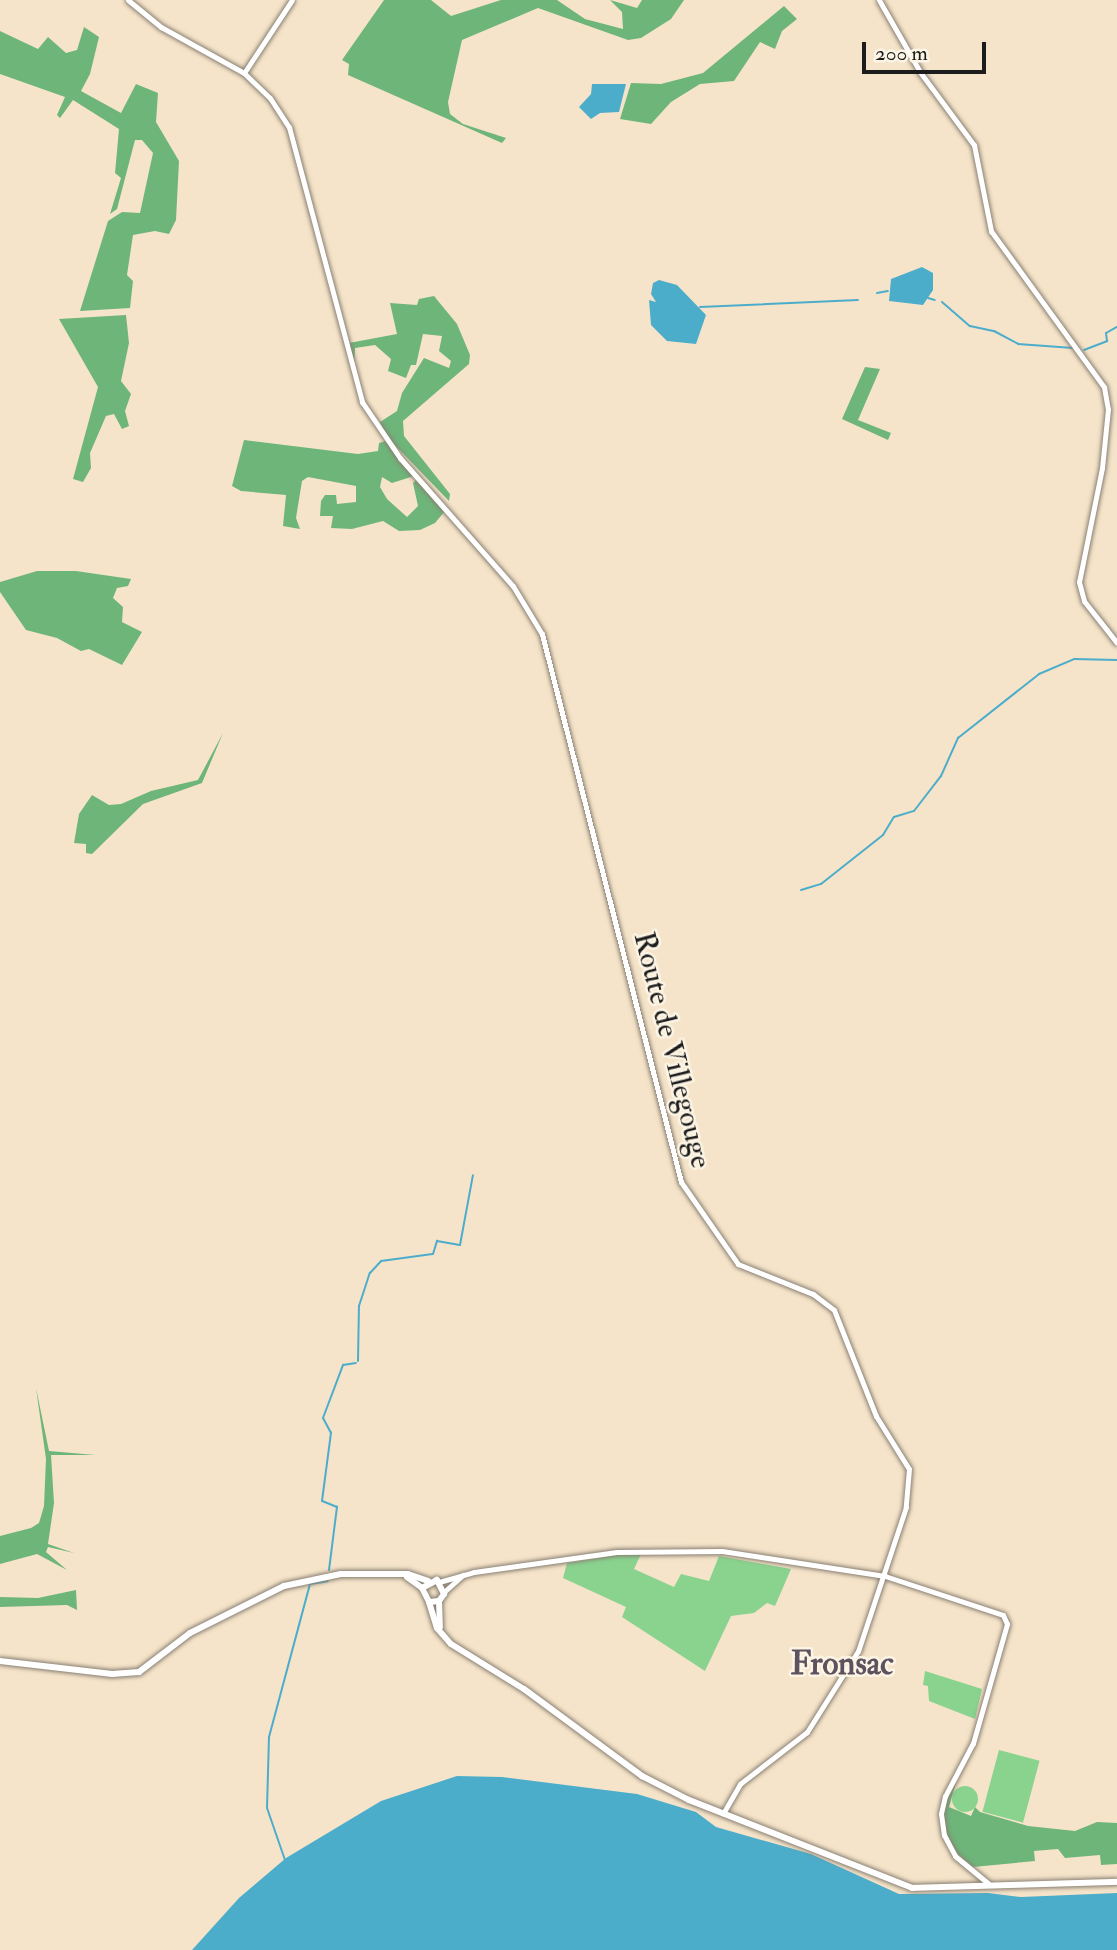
<!DOCTYPE html>
<style>
body{margin:0}
#map{position:relative;width:1117px;height:1950px;overflow:hidden;background:#f6e4ca;font-family:"IM FELL Double Pica",serif}
div>[style]{position:absolute}
[style*='--x']{left:calc(var(--x)*1px);top:calc(var(--y)*1px);width:calc(var(--w)*1px);rotate:calc(var(--a)*1deg)}
.green>*{inset:0;background:#89d38f;transform-origin:0 0}
.round{border-radius:50%}
.forest>*{inset:0;background:#6eb57a}
.water>*{inset:0;background:#4cadcb}
.stream>*{height:2px;margin:-1px;padding:0 1px;transform-origin:1px;border-radius:1px;background:#4cadcb}
.roads{filter:drop-shadow(0 0 2px #898073) drop-shadow(0 0 2px #898073)}
.minor>*{height:5px;margin:-2.5px;padding:0 2.5px;transform-origin:2.5px;border-radius:2.5px;background:#fff}
.major>*{height:6px;margin:-3px;padding:0 3px;transform-origin:3px;border-radius:3px;background:#fff}
span{translate:-50% -50%;white-space:nowrap;text-align:center;line-height:1.15;-webkit-text-stroke:5px #fcf5e5;paint-order:stroke}
.street-label{font-size:30px;color:#1c1c1c}
.quarter-label{font-size:33px;color:#5f525f;font-weight:700}
.scale{position:absolute;left:862px;top:42px;width:124px;height:32px;box-sizing:border-box;border:4px solid #1c1c1c;border-top:0;padding-left:9px;font-size:21px;line-height:24px;white-space:nowrap;color:#1c1c1c;-webkit-text-stroke:5px #fcf5e5;paint-order:stroke}
</style>
<div id="map">
<div class="green">
<div style="clip-path:polygon(622px 1554px,641px 1554px,634px 1569px,674px 1587px,681px 1574px,709px 1581px,719px 1556px,791px 1569px,775px 1606px,767px 1603px,754px 1613px,731px 1616px,705px 1671px,622px 1617px,626px 1607px,563px 1578px,567px 1563px)"></div>
<div style="clip-path:polygon(925px 1671px,982px 1689px,975px 1719px,929px 1701px,928px 1686px,923px 1685px)"></div>
<div style="left:999px;top:1750px;width:42px;height:64px;rotate:15deg"></div>
<div class="round" style="left:952px;top:1786px;width:26px;height:26px"></div>
</div>
<div class="forest">
<div style="clip-path:polygon(384px 0,431px 0,451px 16px,501px 0,557px 0,585px 19px,623px 29px,622px 12px,610px 0,637px 8px,642px 0,684px 0,671px 19px,641px 38px,628px 40px,538px 8px,462px 40px,448px 102px,450px 114px,463px 124px,506px 138px,502px 143px,348px 75px,349px 64px,342px 60px)"></div>
<div style="clip-path:polygon(784px 6px,797px 19px,782px 31px,775px 49px,760px 42px,734px 81px,700px 84px,671px 102px,651px 124px,620px 119px,631px 83px,661px 84px,703px 73px)"></div>
<div style="clip-path:polygon(84px 27px,99px 37px,90px 74px,81px 91px,121px 113px,136px 84px,158px 93px,156px 122px,179px 161px,176px 220px,169px 234px,155px 231px,133px 235px,127px 275px,133px 281px,130px 308px,80px 311px,108px 221px,122px 212px,140px 213px,153px 153px,142px 140px,135px 140px,117px 209px,110px 214px,121px 178px,115px 173px,119px 129px,73px 100px,60px 118px,57px 115px,65px 97px,0 74px,0 31px,38px 49px,48px 37px,66px 53px,77px 50px)"></div>
<div style="clip-path:polygon(434px 296px,457px 324px,470px 355px,469px 364px,403px 421px,404px 436px,450px 494px,449px 501px,386px 436px,380px 422px,397px 411px,402px 393px,424px 358px,449px 368px,451px 361px,439px 351px,442px 336px,423px 334px,416px 365px,411px 365px,406px 378px,388px 371px,391px 359px,375px 345px,355px 348px,354px 366px,349px 343px,397px 334px,390px 303px,417px 305px,419px 299px)"></div>
<div style="clip-path:polygon(126px 315px,129px 343px,121px 381px,131px 394px,125px 411px,129px 426px,122px 429px,114px 414px,106px 416px,90px 453px,91px 468px,83px 482px,73px 479px,98px 387px,59px 319px)"></div>
<div style="clip-path:polygon(865px 367px,880px 369px,858px 420px,891px 433px,888px 440px,842px 419px)"></div>
<div style="clip-path:polygon(244px 440px,358px 454px,378px 451px,379px 443px,386px 441px,414px 476px,392px 483px,382px 477px,380px 487px,387px 499px,407px 517px,418px 506px,413px 483px,417px 479px,445px 511px,435px 523px,420px 530px,399px 531px,383px 521px,352px 529px,331px 528px,333px 516px,320px 516px,321px 501px,325px 495px,336px 495px,337px 504px,356px 502px,356px 486px,308px 477px,302px 481px,296px 518px,300px 529px,283px 526px,286px 495px,241px 491px,232px 486px)"></div>
<div style="clip-path:polygon(37px 571px,76px 571px,131px 579px,128px 586px,117px 588px,113px 598px,123px 607px,122px 622px,142px 632px,122px 665px,89px 649px,81px 651px,57px 638px,26px 630px,0 592px,0 582px)"></div>
<div style="clip-path:polygon(223px 733px,202px 783px,143px 804px,92px 854px,86px 853px,86px 844px,74px 843px,79px 814px,92px 795px,109px 805px,121px 804px,151px 791px,198px 780px)"></div>
<div style="clip-path:polygon(36px 1388px,49px 1451px,95px 1455px,51px 1455px,54px 1503px,48px 1544px,74px 1553px,48px 1547px,46px 1552px,67px 1570px,37px 1554px,0 1564px,0 1536px,31px 1528px,39px 1523px,44px 1506px,46px 1459px)"></div>
<div style="clip-path:polygon(76px 1590px,77px 1610px,67px 1605px,0 1607px,0 1597px,38px 1598px)"></div>
<div style="clip-path:polygon(957px 1779px,949px 1807px,971px 1816px,975px 1807px,980px 1812px,1028px 1826px,1075px 1831px,1097px 1822px,1117px 1823px,1117px 1864px,1101px 1865px,1100px 1855px,1065px 1858px,1058px 1849px,1034px 1851px,1035px 1861px,973px 1867px,954px 1851px,944px 1827px,944px 1806px)"></div>
</div>
<div class="water">
<div style="clip-path:polygon(592px 84px,626px 84px,619px 112px,600px 113px,591px 119px,579px 107px,591px 94px)"></div>
<div style="clip-path:polygon(922px 267px,933px 273px,933px 290px,923px 305px,889px 301px,891px 279px)"></div>
<div style="clip-path:polygon(659px 280px,677px 285px,706px 315px,696px 344px,667px 341px,651px 325px,649px 300px,656px 302px,651px 294px,653px 283px)"></div>
<div style="clip-path:polygon(457px 1776px,502px 1777px,637px 1794px,696px 1812px,716px 1827px,811px 1854px,899px 1894px,988px 1893px,1021px 1897px,1117px 1893px,1117px 1950px,192px 1950px,239px 1898px,286px 1858px,381px 1801px)"></div>
</div>
<div class="stream">
<div style="--x:877;--y:293;--w:11;--a:-10"></div>
<div style="--x:928;--y:298;--w:7;--a:16"></div>
<div style="--x:942;--y:302;--w:37;--a:41"></div>
<div style="--x:970;--y:326;--w:25;--a:12"></div>
<div style="--x:994;--y:331;--w:27;--a:28"></div>
<div style="--x:1018;--y:344;--w:55;--a:4.2"></div>
<div style="--x:700;--y:307;--w:158;--a:-2.5"></div>
<div style="--x:1084;--y:350;--w:25;--a:-21"></div>
<div style="--x:1107;--y:341;--w:8;--a:-97"></div>
<div style="--x:1106;--y:333;--w:13;--a:-29"></div>
<div style="--x:801;--y:890;--w:21;--a:-17"></div>
<div style="--x:821;--y:884;--w:79;--a:-38.3"></div>
<div style="--x:883;--y:835;--w:21;--a:-59"></div>
<div style="--x:894;--y:817;--w:21;--a:-17"></div>
<div style="--x:914;--y:811;--w:44;--a:-52.4"></div>
<div style="--x:941;--y:776;--w:42;--a:-65.9"></div>
<div style="--x:958;--y:738;--w:103;--a:-38.3"></div>
<div style="--x:1039;--y:674;--w:38;--a:-23"></div>
<div style="--x:1074;--y:659;--w:43;--a:1.3"></div>
<div style="--x:358;--y:1361;--w:55;--a:-89"></div>
<div style="--x:359;--y:1306;--w:35;--a:-72"></div>
<div style="--x:370;--y:1273;--w:16;--a:-47"></div>
<div style="--x:381;--y:1261;--w:52;--a:-7.7"></div>
<div style="--x:433;--y:1254;--w:14;--a:-73"></div>
<div style="--x:437;--y:1241;--w:23;--a:10"></div>
<div style="--x:460;--y:1245;--w:71;--a:-79.5"></div>
<div style="--x:329;--y:1570;--w:64;--a:-82.8"></div>
<div style="--x:337;--y:1507;--w:16;--a:-158"></div>
<div style="--x:322;--y:1501;--w:69;--a:-82.5"></div>
<div style="--x:331;--y:1433;--w:17;--a:-118"></div>
<div style="--x:323;--y:1418;--w:57;--a:-69.3"></div>
<div style="--x:343;--y:1365;--w:13;--a:-9"></div>
<div style="--x:285;--y:1860;--w:55;--a:-109.1"></div>
<div style="--x:267;--y:1808;--w:71;--a:-88.4"></div>
<div style="--x:269;--y:1737;--w:158;--a:-75"></div>
<div style="--x:310;--y:1584;--w:18;--a:-9"></div>
</div>
<div class="roads">
<div class="minor">
<div style="--x:128;--y:0;--w:43;--a:39.3"></div>
<div style="--x:161;--y:27;--w:95;--a:29"></div>
<div style="--x:244;--y:73;--w:36;--a:44"></div>
<div style="--x:270;--y:98;--w:35;--a:57"></div>
<div style="--x:289;--y:127;--w:285;--a:75.1"></div>
<div style="--x:362;--y:402;--w:68;--a:55.8"></div>
<div style="--x:400;--y:458;--w:171;--a:48.6"></div>
<div style="--x:513;--y:586;--w:56;--a:58.9"></div>
<div style="--x:542;--y:634;--w:565;--a:75.77"></div>
<div style="--x:681;--y:1182;--w:100;--a:55.2"></div>
<div style="--x:738;--y:1264;--w:81;--a:21.8"></div>
<div style="--x:813;--y:1294;--w:26;--a:37"></div>
<div style="--x:834;--y:1310;--w:114;--a:68.4"></div>
<div style="--x:876;--y:1416;--w:62;--a:58.1"></div>
<div style="--x:909;--y:1469;--w:38;--a:95"></div>
<div style="--x:906;--y:1507;--w:152;--a:108.4"></div>
<div style="--x:858;--y:1651;--w:96;--a:122.2"></div>
<div style="--x:807;--y:1732;--w:85;--a:142.2"></div>
<div style="--x:740;--y:1784;--w:34;--a:120"></div>
<div style="--x:879;--y:0;--w:83;--a:60.3"></div>
<div style="--x:920;--y:72;--w:91;--a:53.5"></div>
<div style="--x:974;--y:145;--w:88;--a:78.8"></div>
<div style="--x:991;--y:231;--w:193;--a:54.1"></div>
<div style="--x:1104;--y:387;--w:22;--a:80"></div>
<div style="--x:1108;--y:409;--w:59;--a:95.8"></div>
<div style="--x:1102;--y:468;--w:116;--a:101.4"></div>
<div style="--x:1079;--y:582;--w:20;--a:75"></div>
<div style="--x:1084;--y:601;--w:53;--a:51.8"></div>
<div style="--x:244;--y:73;--w:87;--a:-56.7"></div>
<div style="--x:439;--y:1582;--w:36;--a:-16"></div>
<div style="--x:474;--y:1572;--w:144;--a:-8"></div>
<div style="--x:617;--y:1552;--w:105;--a:-0.5"></div>
<div style="--x:722;--y:1551;--w:165;--a:8.7"></div>
<div style="--x:885;--y:1576;--w:124;--a:18.3"></div>
<div style="--x:1003;--y:1615;--w:10;--a:66"></div>
<div style="--x:1007;--y:1624;--w:124;--a:105.9"></div>
<div style="--x:973;--y:1743;--w:60;--a:117.8"></div>
<div style="--x:945;--y:1796;--w:18;--a:103"></div>
<div style="--x:941;--y:1814;--w:21;--a:82"></div>
<div style="--x:944;--y:1835;--w:24;--a:62"></div>
<div style="--x:955;--y:1856;--w:44;--a:39.5"></div>
<div style="--x:445;--y:1591;--w:24;--a:-42"></div>
</div>
<div class="major">
<div style="--x:407;--y:1577;--w:19;--a:36"></div>
<div style="--x:422;--y:1588;--w:16;--a:63"></div>
<div style="--x:429;--y:1602;--w:10;--a:-6"></div>
<div style="--x:439;--y:1601;--w:9;--a:-54"></div>
<div style="--x:444;--y:1594;--w:16;--a:-117"></div>
<div style="--x:437;--y:1580;--w:17;--a:152"></div>
<div style="--x:439;--y:1601;--w:26;--a:88"></div>
<div style="--x:429;--y:1602;--w:27;--a:73"></div>
<div style="--x:437;--y:1628;--w:21;--a:49"></div>
<div style="--x:451;--y:1644;--w:86;--a:31.7"></div>
<div style="--x:524;--y:1689;--w:147;--a:36.4"></div>
<div style="--x:642;--y:1776;--w:53;--a:27.1"></div>
<div style="--x:689;--y:1800;--w:240;--a:21.5"></div>
<div style="--x:912;--y:1888;--w:205;--a:-1.7"></div>
<div style="--x:0;--y:1661;--w:113;--a:6.6"></div>
<div style="--x:112;--y:1674;--w:27;--a:-4"></div>
<div style="--x:139;--y:1672;--w:64;--a:-37.4"></div>
<div style="--x:190;--y:1633;--w:105;--a:-26.6"></div>
<div style="--x:284;--y:1586;--w:58;--a:-11.9"></div>
<div style="--x:341;--y:1574;--w:67;--a:0"></div>
<div style="--x:408;--y:1574;--w:21;--a:19"></div>
</div>
</div>
<div class="street-label">
<span style="left:672px;top:1050px;rotate:76deg">Route de Villegouge</span>
</div>
<div class="quarter-label">
<span style="left:842px;top:1664px">Fronsac</span>
</div>
<div class="scale">200 m</div>
</div>
